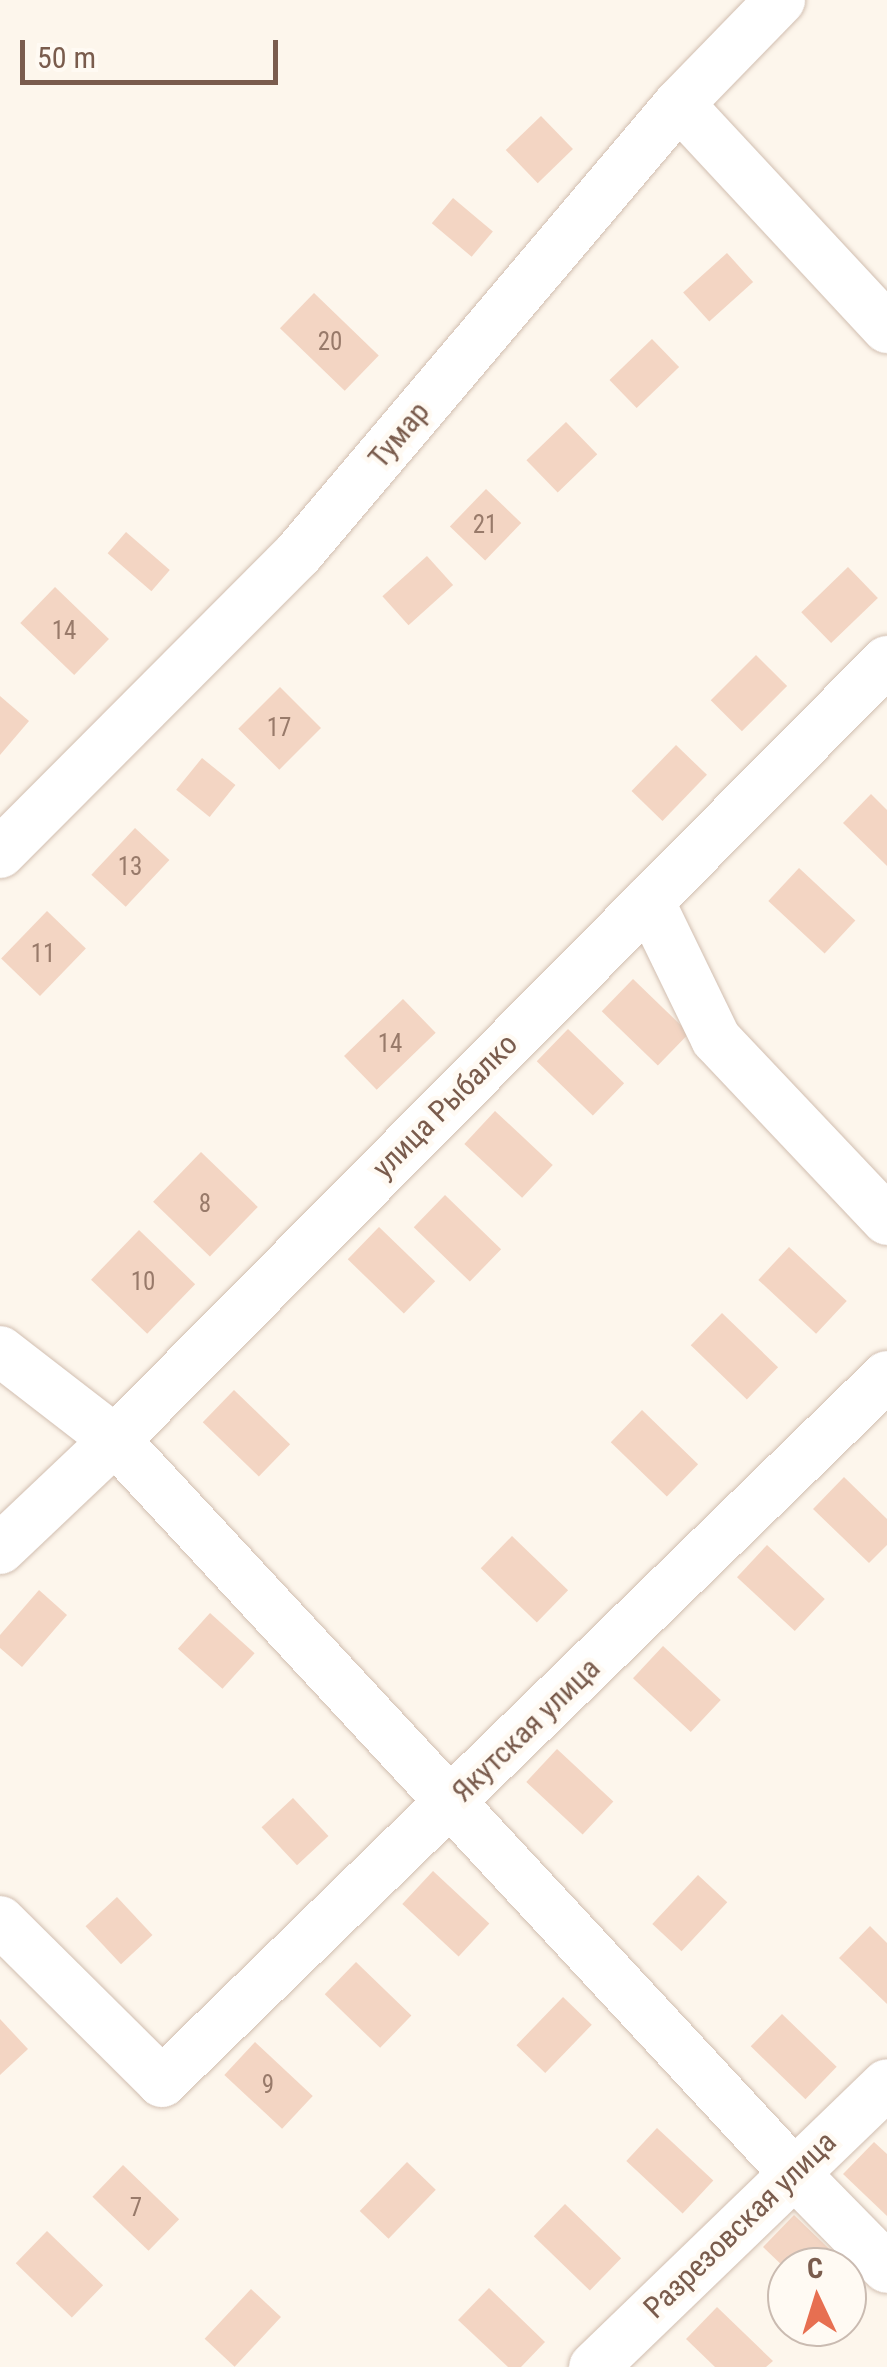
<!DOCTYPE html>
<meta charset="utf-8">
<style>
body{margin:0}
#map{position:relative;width:887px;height:2367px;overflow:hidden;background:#fdf6ec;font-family:"Roboto Condensed",sans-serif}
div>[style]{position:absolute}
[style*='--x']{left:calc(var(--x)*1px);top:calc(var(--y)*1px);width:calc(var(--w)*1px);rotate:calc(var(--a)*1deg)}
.building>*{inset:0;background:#f3d5c3;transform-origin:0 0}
.roads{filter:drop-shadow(0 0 2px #d1beb0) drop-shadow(0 0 2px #d1beb0)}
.minor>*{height:50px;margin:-25px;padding:0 25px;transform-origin:25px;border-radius:25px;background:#fff}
span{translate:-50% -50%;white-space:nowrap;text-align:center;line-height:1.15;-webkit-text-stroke:9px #fffaf3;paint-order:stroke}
.number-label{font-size:25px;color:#987a6a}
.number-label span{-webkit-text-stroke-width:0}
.street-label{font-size:30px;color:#7a5c4d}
.north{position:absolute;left:767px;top:2247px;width:100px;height:100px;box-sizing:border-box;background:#fffaf3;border:2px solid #cabbb1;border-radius:50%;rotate:356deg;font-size:28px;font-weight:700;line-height:40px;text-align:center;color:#7a5c4d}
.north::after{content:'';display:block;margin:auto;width:35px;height:45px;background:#e76f51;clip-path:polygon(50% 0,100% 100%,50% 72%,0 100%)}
.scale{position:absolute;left:20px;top:40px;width:258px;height:45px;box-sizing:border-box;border:5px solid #7a5c4d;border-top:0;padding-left:12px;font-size:30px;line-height:35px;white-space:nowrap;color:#7a5c4d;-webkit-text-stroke:8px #fffaf3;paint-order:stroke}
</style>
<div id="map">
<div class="building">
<div style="left:541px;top:116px;width:46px;height:49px;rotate:46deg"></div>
<div style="left:453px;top:198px;width:52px;height:33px;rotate:40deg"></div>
<div style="left:727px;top:253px;width:39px;height:59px;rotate:48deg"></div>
<div style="left:314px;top:293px;width:90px;height:49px;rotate:44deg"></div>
<div style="left:652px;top:339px;width:39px;height:59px;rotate:46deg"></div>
<div style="left:566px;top:422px;width:45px;height:55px;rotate:46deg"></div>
<div style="left:486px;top:489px;width:49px;height:52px;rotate:44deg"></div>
<div style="left:126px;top:532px;width:58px;height:28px;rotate:41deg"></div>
<div style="left:427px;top:556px;width:39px;height:60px;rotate:48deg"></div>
<div style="left:848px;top:567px;width:43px;height:65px;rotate:46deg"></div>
<div style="left:55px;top:587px;width:75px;height:50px;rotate:44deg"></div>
<div style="left:756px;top:655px;width:44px;height:64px;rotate:45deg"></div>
<div style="left:280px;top:687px;width:58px;height:59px;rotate:45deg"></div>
<div style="clip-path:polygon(0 696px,29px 721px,0 755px)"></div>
<div style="left:676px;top:745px;width:43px;height:64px;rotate:44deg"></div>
<div style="left:202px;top:758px;width:43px;height:41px;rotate:39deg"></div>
<div style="clip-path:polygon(871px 794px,887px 810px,887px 866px,843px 823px)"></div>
<div style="left:135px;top:828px;width:47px;height:64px;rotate:43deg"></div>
<div style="left:799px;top:868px;width:77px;height:45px;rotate:43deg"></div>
<div style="left:47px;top:911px;width:54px;height:66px;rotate:44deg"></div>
<div style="left:633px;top:979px;width:78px;height:45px;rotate:44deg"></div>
<div style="left:403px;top:999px;width:47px;height:82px;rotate:46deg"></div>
<div style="left:568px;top:1029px;width:78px;height:45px;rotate:44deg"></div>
<div style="left:495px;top:1111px;width:79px;height:45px;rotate:43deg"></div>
<div style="left:201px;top:1152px;width:79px;height:69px;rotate:44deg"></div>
<div style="left:445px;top:1195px;width:78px;height:45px;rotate:44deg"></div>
<div style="left:379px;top:1227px;width:78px;height:45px;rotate:44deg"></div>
<div style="left:139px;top:1230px;width:78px;height:69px;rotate:44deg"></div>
<div style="left:789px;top:1247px;width:79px;height:45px;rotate:43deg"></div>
<div style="left:722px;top:1313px;width:78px;height:45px;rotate:44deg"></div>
<div style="left:234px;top:1390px;width:78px;height:45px;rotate:44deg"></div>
<div style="left:642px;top:1410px;width:78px;height:45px;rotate:44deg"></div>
<div style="clip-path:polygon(844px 1477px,887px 1519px,887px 1545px,869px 1563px,813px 1509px)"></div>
<div style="left:512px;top:1536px;width:78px;height:45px;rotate:44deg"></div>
<div style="left:767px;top:1545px;width:79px;height:44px;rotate:43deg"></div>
<div style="clip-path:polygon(39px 1590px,67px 1615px,22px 1667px,0 1648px,0 1635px)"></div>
<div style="left:210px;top:1613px;width:60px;height:48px;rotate:42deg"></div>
<div style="left:663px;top:1646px;width:79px;height:44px;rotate:43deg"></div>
<div style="left:557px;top:1749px;width:77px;height:45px;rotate:43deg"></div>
<div style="left:293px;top:1798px;width:52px;height:43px;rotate:47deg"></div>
<div style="left:433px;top:1871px;width:77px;height:45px;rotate:43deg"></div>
<div style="left:698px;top:1875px;width:40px;height:67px;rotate:43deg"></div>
<div style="left:117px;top:1897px;width:52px;height:43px;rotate:47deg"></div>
<div style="clip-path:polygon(870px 1926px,887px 1943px,887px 2004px,839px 1958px)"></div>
<div style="left:356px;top:1962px;width:77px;height:45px;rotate:44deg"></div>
<div style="left:563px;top:1997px;width:40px;height:67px;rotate:44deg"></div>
<div style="left:782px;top:2014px;width:76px;height:45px;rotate:44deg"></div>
<div style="clip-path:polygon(0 2019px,28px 2049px,0 2075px)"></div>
<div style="left:255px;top:2042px;width:79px;height:45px;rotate:43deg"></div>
<div style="left:657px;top:2128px;width:77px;height:45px;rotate:43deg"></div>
<div style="clip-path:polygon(874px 2142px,887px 2154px,887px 2216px,843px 2174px)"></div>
<div style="left:407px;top:2162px;width:40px;height:68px;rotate:44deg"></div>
<div style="left:123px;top:2165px;width:78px;height:44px;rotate:44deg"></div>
<div style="left:565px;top:2204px;width:78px;height:45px;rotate:44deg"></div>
<div style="clip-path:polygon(794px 2215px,848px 2267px,787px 2270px,763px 2247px)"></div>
<div style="left:47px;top:2231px;width:78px;height:45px;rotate:44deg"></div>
<div style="clip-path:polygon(489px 2288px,545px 2342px,521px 2367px,508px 2367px,458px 2320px)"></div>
<div style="left:251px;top:2289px;width:41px;height:68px;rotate:43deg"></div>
<div style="clip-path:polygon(717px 2307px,773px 2361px,766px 2367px,715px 2367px,686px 2339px)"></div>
</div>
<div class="roads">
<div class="minor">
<div style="--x:679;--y:104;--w:306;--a:47.1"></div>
<div style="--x:0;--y:853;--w:422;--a:-45.1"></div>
<div style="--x:298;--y:554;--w:590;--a:-49.75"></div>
<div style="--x:679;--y:104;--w:145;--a:-45.8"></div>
<div style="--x:649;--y:901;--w:153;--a:64.1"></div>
<div style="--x:716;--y:1039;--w:249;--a:46.6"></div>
<div style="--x:0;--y:1351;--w:145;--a:37.7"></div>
<div style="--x:115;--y:1440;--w:998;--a:47.19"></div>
<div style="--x:793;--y:2172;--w:134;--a:45.6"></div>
<div style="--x:0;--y:1549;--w:158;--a:-43.5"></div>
<div style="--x:115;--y:1440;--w:1097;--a:-45.26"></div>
<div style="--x:0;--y:1921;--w:228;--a:44.8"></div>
<div style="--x:162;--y:2082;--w:1012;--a:-44.24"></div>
<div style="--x:594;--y:2367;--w:407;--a:-44"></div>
</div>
</div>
<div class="number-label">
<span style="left:330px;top:342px">20</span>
<span style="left:485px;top:525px">21</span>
<span style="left:64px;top:631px">14</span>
<span style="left:279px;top:728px">17</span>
<span style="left:130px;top:867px">13</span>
<span style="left:43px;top:954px">11</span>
<span style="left:390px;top:1044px">14</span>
<span style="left:205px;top:1204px">8</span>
<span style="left:143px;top:1282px">10</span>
<span style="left:268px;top:2085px">9</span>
<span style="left:136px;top:2208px">7</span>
</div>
<div class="street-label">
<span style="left:399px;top:435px;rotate:-50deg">Тумар</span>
<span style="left:445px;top:1106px;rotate:-45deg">улица Рыбалко</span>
<span style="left:526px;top:1730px;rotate:-44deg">Якутская улица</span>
<span style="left:740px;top:2225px;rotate:-44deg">Разрезовская улица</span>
</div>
<div class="north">С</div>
<div class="scale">50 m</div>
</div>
